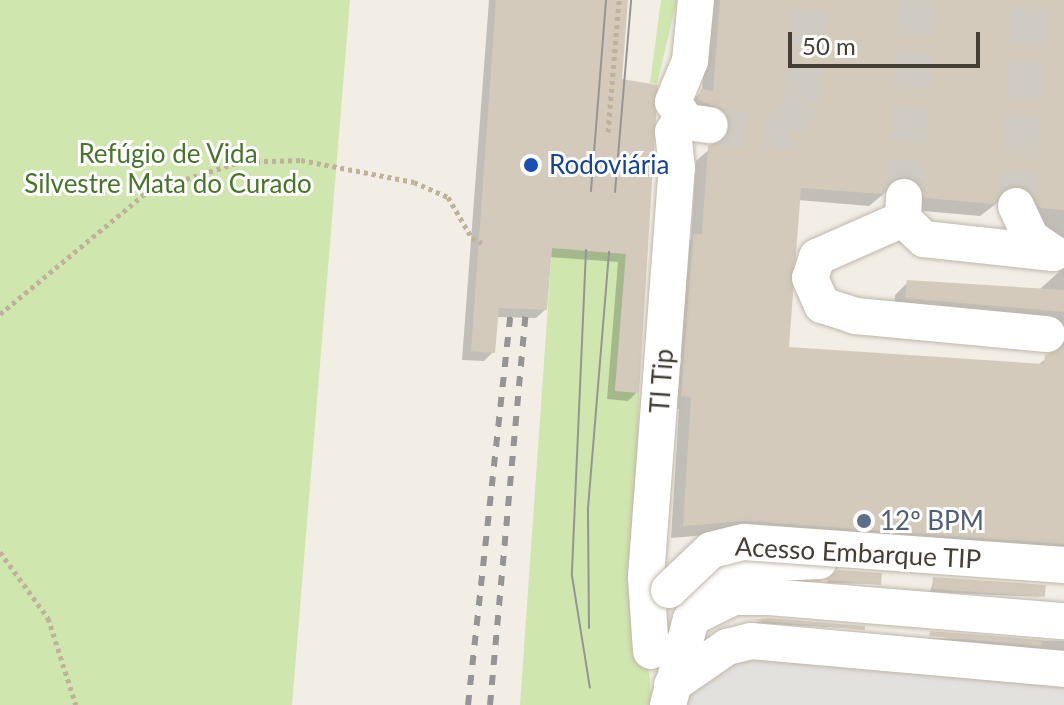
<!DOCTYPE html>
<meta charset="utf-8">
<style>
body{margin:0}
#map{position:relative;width:1064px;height:705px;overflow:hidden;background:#f2eee6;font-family:Lato,sans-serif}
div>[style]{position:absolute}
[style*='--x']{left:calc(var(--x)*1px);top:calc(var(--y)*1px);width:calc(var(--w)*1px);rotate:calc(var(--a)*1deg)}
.green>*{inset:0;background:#cfe6af}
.parking>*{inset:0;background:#e3e1de}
.shadow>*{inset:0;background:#0003}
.building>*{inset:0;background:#d4cabb;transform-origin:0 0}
.minor-tunnel>*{height:36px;margin-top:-18px;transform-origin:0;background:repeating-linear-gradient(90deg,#cfcbc3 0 36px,transparent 0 54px)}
.path>*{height:5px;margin-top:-2.5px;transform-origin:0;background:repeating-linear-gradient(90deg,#bfb19a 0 4px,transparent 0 8px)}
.roads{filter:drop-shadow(0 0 2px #beb6a9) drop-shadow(0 0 2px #beb6a9)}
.minor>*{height:36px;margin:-18px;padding:0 18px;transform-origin:18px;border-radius:18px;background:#fff}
.tram>*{height:2px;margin:-1px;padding:0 1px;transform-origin:1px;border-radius:1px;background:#959595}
.rail>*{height:6px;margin-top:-3px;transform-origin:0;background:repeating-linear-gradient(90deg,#959595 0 10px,transparent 0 20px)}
.bridges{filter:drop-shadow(0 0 2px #beb6a9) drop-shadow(0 0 2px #beb6a9)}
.minor-bridge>*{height:36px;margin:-18px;padding:0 18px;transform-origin:18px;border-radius:18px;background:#fff}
.dots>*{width:22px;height:22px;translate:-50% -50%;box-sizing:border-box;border:4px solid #fff;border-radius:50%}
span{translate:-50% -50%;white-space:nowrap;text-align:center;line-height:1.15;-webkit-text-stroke:6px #fff;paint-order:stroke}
.park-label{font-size:26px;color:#48752a}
.transit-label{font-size:26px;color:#164399}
.left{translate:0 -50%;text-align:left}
.street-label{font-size:26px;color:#453e35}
.service-label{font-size:26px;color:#4e5e75}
.scale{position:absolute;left:788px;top:32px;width:192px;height:36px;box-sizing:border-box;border:4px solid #453e35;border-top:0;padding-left:10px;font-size:24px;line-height:28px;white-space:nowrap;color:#453e35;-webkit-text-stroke:6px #fff;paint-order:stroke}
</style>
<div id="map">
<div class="green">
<div style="clip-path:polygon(0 0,350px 0,292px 705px,0 705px)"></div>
<div style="clip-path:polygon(661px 0,677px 0,657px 84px,650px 83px)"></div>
<div style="clip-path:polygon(552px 248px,626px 253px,615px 390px,639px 393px,636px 532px,652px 705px,520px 705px)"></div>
</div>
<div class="parking">
<div style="clip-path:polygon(742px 656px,1064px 681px,1064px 705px,686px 705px,689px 692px)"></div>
</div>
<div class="shadow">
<div style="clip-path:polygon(489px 0,626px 0,619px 81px,637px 392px,628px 401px,607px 399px,618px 262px,549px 257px,546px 309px,536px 318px,496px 317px,493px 352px,484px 361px,462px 360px)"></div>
<div style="clip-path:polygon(evenodd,710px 0,1064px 0,1064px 563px,732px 533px,671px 538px,679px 409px,669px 408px,681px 249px,691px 239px,696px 161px,719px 141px,711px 121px,689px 104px,702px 91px,710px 0,892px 187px,912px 210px,980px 216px,1005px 197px,1027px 220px,1043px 221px,1042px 242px,1061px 258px,1059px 272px,1040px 289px,908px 282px,895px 295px,894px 310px,1054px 339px,1053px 353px,1038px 365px,787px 348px,798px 200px,869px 206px,892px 187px)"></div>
<div style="clip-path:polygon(839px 572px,879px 584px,825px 583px)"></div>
<div style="clip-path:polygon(934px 579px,1043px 597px,930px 592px)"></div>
<div style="clip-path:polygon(768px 620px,863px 629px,752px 623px)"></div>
<div style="clip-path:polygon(930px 638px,1064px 641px,1064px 671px,920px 648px)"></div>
</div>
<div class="building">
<div style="clip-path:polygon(496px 0,628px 0,622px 79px,658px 85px,639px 393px,615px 391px,626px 254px,552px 248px,547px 310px,499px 308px,495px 353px,471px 351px)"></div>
<div style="clip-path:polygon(720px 0,1064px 0,1064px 210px,1040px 208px,1019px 185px,1006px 187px,995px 204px,925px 198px,906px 176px,883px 194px,801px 188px,789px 347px,1044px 364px,1045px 355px,1064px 346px,1064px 544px,746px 521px,683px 526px,691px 397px,681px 396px,693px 234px,702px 234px,708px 146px,726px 138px,731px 127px,723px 109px,697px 100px,701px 89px,713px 91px)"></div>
<div style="clip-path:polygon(907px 280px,1064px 290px,1064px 312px,905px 298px)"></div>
<div style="clip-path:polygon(838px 570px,882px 573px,881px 585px,825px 580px)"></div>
<div style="left:933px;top:577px;width:113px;height:12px;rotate:4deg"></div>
<div style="clip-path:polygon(768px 618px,865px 626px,865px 630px,752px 620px)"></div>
<div style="clip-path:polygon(930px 631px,1042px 640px,1042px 646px,929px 636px)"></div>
</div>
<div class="minor-tunnel">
<div style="--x:710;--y:125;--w:60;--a:7.7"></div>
<div style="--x:769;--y:133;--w:20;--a:-15"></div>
<div style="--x:788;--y:128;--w:31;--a:-63"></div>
<div style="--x:802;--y:100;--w:100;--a:-84.9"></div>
<div style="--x:904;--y:196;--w:196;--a:-85.9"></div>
<div style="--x:1016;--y:206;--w:207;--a:-85.8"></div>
</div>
<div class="path">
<div style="--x:608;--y:132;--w:132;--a:-85.2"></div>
<div style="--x:0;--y:314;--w:192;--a:-39.7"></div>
<div style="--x:148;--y:191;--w:96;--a:-17.5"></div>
<div style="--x:240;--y:162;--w:61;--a:-1.9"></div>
<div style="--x:301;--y:160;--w:115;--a:11"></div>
<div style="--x:414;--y:182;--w:37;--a:24"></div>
<div style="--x:448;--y:197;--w:48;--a:59.7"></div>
<div style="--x:472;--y:238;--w:11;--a:27"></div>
<div style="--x:0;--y:552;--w:82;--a:54"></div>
<div style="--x:48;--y:618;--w:91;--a:72.2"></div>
</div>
<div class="roads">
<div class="minor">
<div style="--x:686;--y:121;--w:23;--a:-124"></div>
<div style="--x:673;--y:102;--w:44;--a:-67.5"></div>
<div style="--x:690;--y:61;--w:61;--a:-84.4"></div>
<div style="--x:904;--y:197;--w:22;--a:93"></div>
<div style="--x:903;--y:219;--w:29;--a:44"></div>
<div style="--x:924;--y:239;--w:130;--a:6.2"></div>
<div style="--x:1016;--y:206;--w:35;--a:65"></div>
<div style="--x:1031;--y:238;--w:27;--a:34"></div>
<div style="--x:903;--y:219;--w:94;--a:156.2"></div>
<div style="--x:817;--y:257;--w:22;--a:108"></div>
<div style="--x:810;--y:278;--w:30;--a:66"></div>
<div style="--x:822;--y:305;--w:36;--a:18"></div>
<div style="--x:856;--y:316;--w:192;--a:5.4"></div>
<div style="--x:699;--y:614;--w:39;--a:-26"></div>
<div style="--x:734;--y:597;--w:35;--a:0"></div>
<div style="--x:769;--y:597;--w:296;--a:4.7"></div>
<div style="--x:651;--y:651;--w:74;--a:-93.9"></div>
<div style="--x:646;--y:577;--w:409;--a:-85.7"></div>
<div style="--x:677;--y:169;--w:37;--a:-96"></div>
<div style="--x:673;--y:132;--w:13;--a:-58"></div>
<div style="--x:680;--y:121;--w:30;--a:8"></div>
<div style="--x:672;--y:685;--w:67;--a:-34.6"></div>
<div style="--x:727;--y:647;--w:25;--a:-14"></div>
<div style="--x:751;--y:641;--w:314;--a:5.1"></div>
<div style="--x:668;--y:705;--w:89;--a:-75"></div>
<div style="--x:691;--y:619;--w:57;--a:-49.3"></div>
<div style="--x:728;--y:576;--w:29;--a:-25"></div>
<div style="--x:754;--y:564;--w:65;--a:-2.6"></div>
</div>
</div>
<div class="tram">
<div style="--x:591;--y:191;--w:192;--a:-85.5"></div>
<div style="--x:615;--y:192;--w:193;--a:-85.2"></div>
<div style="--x:586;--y:250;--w:326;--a:92.5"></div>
<div style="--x:572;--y:576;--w:113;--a:80.9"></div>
<div style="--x:589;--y:628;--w:120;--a:-90.5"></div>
<div style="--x:588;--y:508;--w:257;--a:-85.3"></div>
</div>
<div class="rail">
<div style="--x:468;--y:705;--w:398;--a:-83.8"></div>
<div style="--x:490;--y:705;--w:398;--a:-84.8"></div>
</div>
<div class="bridges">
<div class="minor-bridge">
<div style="--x:669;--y:590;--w:58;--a:-43.6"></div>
<div style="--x:711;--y:550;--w:34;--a:-14"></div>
<div style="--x:744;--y:542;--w:321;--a:4.1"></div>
</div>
</div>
<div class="dots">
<div style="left:531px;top:165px;background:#1a4fb4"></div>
<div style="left:864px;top:521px;background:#5c6f8a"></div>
</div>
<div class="park-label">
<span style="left:168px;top:169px">Refúgio de Vida<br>Silvestre Mata do Curado</span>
</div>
<div class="transit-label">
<span class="left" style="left:549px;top:165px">Rodoviária</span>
</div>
<div class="street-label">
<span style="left:662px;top:381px;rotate:-86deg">TI Tip</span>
<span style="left:858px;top:553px;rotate:3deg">Acesso Embarque TIP</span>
</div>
<div class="service-label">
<span class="left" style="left:880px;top:521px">12º BPM</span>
</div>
<div class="scale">50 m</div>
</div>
